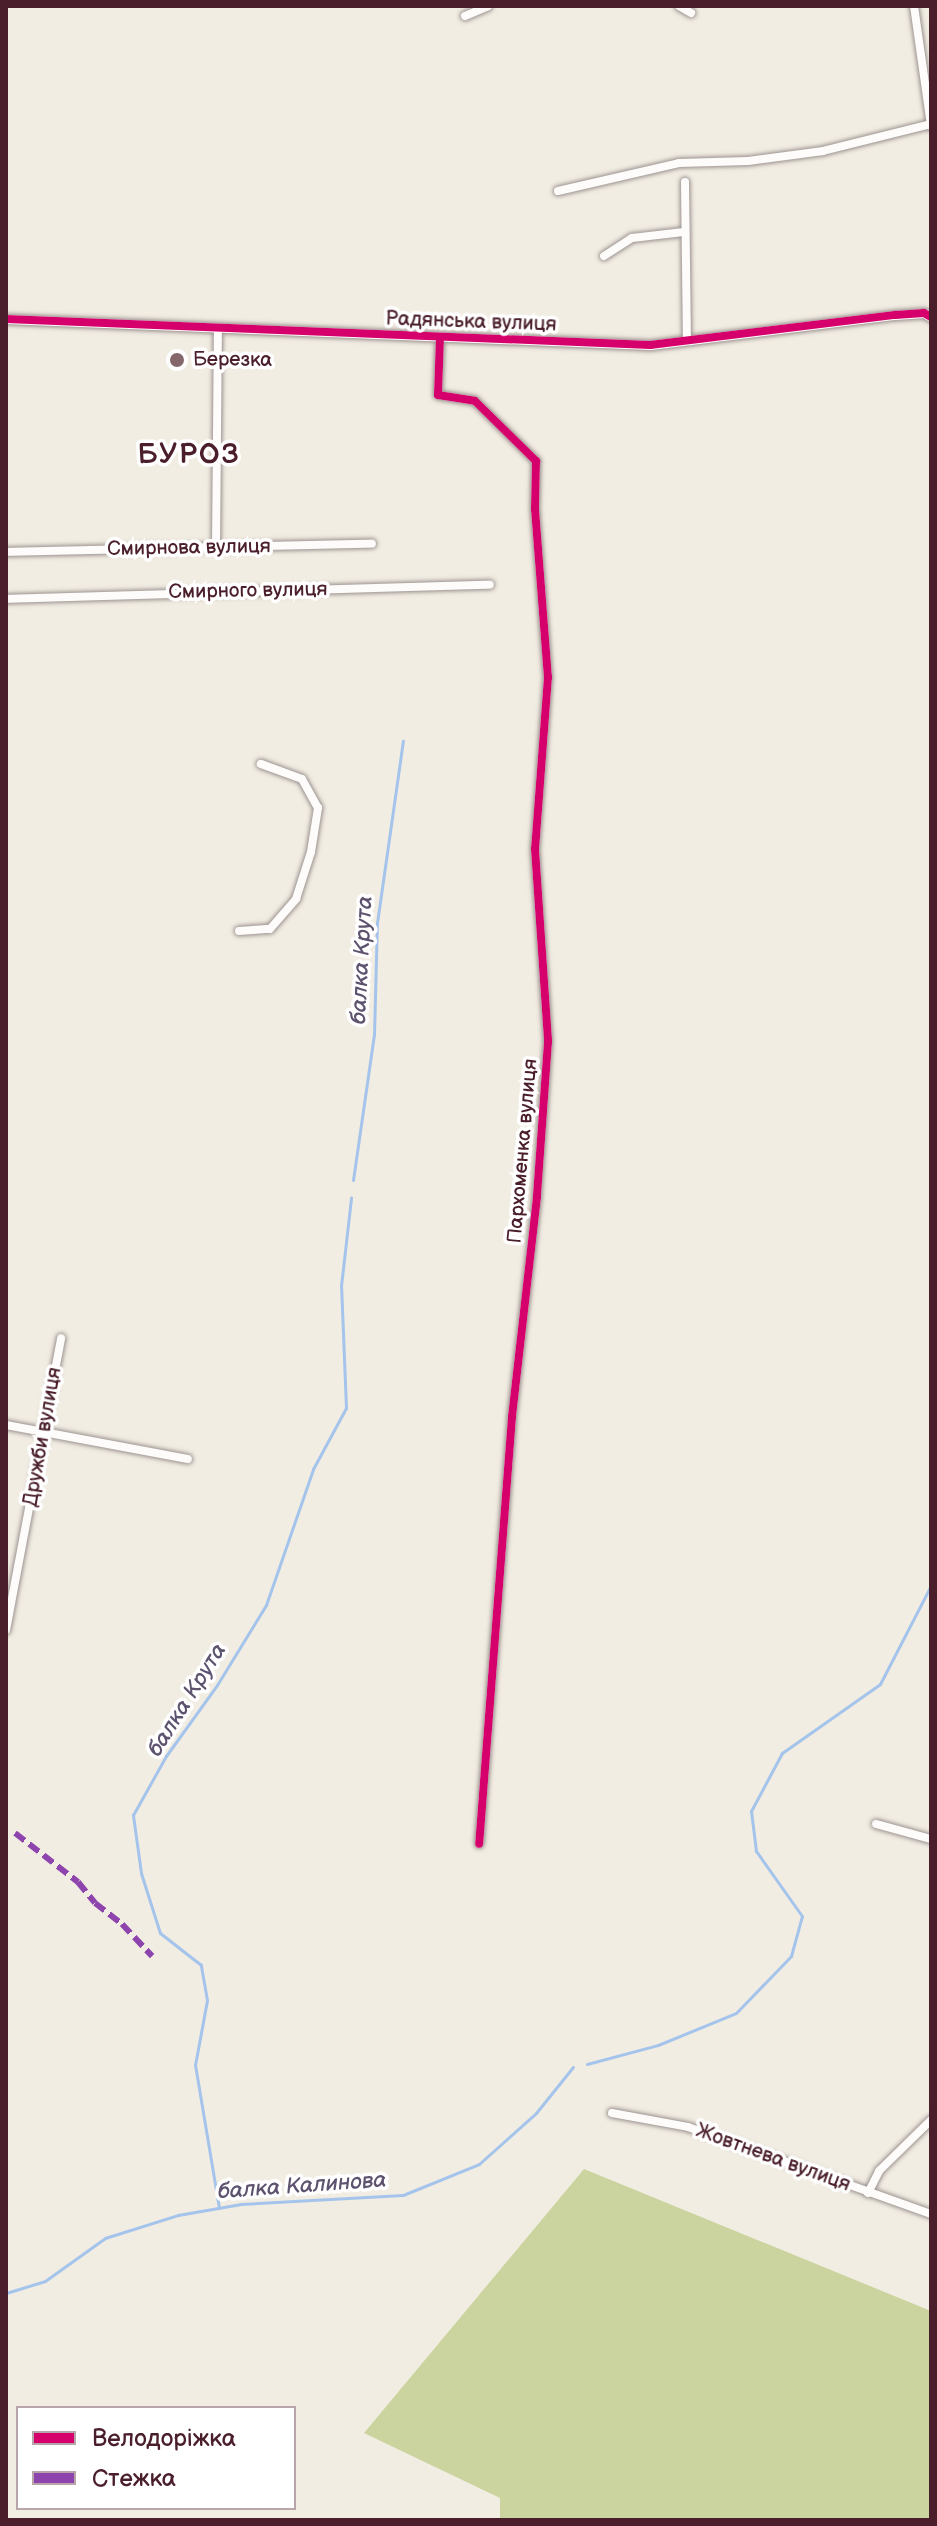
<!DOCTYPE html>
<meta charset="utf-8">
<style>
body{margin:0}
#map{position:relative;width:937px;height:2526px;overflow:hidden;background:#f2ede3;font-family:"Balsamiq Sans",sans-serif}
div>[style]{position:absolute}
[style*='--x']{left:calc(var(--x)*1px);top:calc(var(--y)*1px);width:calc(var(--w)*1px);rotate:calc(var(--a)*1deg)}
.green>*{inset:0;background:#cbd49e}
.stream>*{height:3px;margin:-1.5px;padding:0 1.5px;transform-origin:1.5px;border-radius:1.5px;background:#a5c4eb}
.roads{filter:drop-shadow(0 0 2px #9d9390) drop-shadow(0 0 2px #9d9390)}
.minor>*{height:8px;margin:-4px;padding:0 4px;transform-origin:4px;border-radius:4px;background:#fdfcfb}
.tertiary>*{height:9px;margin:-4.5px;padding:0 4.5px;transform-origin:4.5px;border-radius:4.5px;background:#fdfcfb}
.quiet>*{height:6px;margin-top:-3px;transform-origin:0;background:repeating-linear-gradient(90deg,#8e44ad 0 12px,transparent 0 18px)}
.cycleway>*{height:8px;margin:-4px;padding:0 4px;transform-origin:4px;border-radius:4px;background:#d6006c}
.dots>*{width:22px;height:22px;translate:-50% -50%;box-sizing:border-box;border:4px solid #fff;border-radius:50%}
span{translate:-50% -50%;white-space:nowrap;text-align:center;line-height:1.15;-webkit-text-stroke:7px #fff;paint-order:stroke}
.street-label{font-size:20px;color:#4a1f2b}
.poi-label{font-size:20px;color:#4a1f2b}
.left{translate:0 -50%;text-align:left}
.water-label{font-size:22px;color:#5e536f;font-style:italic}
.district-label{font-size:28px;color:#4a1f2b;font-weight:700;letter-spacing:2px}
.frame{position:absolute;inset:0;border:8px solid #4a1f2b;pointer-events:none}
.legend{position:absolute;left:16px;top:2406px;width:280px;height:104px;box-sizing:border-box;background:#fff;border:2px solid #b7a5aa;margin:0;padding:10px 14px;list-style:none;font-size:24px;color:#4a1f2b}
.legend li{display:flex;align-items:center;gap:16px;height:40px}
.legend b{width:40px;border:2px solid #b7a5aa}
</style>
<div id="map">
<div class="green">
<div style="clip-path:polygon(584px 2169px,931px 2311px,931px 2520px,500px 2520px,500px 2498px,364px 2433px)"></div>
</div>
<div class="stream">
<div style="--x:353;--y:1180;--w:147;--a:-81.8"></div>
<div style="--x:374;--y:1035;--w:112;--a:-88.5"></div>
<div style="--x:377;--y:923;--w:184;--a:-81.9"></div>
<div style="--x:587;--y:2064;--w:73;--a:-15"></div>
<div style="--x:658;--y:2045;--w:84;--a:-22.3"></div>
<div style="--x:736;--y:2013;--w:79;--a:-46"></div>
<div style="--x:791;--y:1956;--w:41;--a:-74.6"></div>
<div style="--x:802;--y:1916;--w:80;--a:-125.3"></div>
<div style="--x:756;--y:1851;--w:40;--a:-97.1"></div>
<div style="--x:751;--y:1811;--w:66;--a:-61.9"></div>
<div style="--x:782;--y:1753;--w:120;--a:-35.1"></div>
<div style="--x:880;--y:1684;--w:111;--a:-62.7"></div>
<div style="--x:219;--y:2208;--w:145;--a:-99.5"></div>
<div style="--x:195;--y:2065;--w:66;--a:-79.5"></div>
<div style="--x:207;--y:2000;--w:36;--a:-100"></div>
<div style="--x:201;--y:1965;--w:52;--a:-142"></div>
<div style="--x:160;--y:1933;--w:63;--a:-107.6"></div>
<div style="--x:141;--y:1873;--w:59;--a:-97.9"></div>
<div style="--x:133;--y:1815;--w:68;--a:-60.8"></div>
<div style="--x:166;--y:1756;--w:87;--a:-54.3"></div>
<div style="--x:217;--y:1685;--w:94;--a:-58.5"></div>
<div style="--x:266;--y:1605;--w:144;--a:-70.9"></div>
<div style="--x:313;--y:1469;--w:69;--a:-61.6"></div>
<div style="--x:346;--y:1408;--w:122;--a:-92.3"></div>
<div style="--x:341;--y:1286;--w:89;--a:-83.5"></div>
<div style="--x:6;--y:2293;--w:41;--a:-17.1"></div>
<div style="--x:45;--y:2281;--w:74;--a:-35.6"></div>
<div style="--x:105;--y:2238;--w:77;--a:-17.5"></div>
<div style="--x:178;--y:2215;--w:64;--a:-9.9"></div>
<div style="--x:241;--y:2204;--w:162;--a:-3.2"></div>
<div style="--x:403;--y:2195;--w:82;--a:-22.2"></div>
<div style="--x:479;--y:2164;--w:76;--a:-41.8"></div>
<div style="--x:536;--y:2113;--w:59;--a:-51.2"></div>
</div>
<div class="roads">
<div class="minor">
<div style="--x:679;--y:6;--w:14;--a:30"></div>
<div style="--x:914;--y:6;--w:121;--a:81.9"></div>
<div style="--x:465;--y:16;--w:25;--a:-23"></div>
<div style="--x:685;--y:182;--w:159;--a:89.3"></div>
<div style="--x:558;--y:191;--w:124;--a:-13"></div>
<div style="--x:679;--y:163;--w:69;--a:-1.7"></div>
<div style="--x:748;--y:161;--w:76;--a:-7.6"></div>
<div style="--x:823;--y:151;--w:111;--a:-14"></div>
<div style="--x:604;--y:256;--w:33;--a:-33"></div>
<div style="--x:632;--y:238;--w:52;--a:-6.6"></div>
<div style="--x:440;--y:337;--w:58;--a:92"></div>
<div style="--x:438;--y:395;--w:37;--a:9"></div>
<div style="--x:475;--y:401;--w:86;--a:44.5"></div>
<div style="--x:536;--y:461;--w:48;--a:91.2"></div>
<div style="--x:535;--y:509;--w:169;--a:85.6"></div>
<div style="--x:548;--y:677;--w:172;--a:94.3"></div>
<div style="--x:535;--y:849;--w:193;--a:86.1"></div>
<div style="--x:548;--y:1042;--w:155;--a:94.1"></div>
<div style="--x:537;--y:1197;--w:221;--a:96.5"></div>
<div style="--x:512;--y:1417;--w:428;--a:94.4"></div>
<div style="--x:216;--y:547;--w:219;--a:-89.5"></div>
<div style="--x:6;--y:552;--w:366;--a:-1.3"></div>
<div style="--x:6;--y:599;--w:484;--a:-1.7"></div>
<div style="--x:239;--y:931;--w:31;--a:-4"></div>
<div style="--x:270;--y:929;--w:40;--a:-49"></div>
<div style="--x:296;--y:899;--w:49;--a:-72.3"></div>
<div style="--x:311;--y:852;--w:45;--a:-81"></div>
<div style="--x:318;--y:808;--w:33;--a:-119"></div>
<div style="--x:302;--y:779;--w:44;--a:-159.9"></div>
<div style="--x:6;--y:1425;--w:185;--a:10.6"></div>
<div style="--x:6;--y:1630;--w:297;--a:-79.3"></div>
<div style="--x:876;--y:1824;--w:57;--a:15.3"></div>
<div style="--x:612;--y:2113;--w:77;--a:10.4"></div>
<div style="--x:688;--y:2127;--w:258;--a:19.7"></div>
<div style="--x:868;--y:2193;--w:25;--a:-63"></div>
<div style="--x:879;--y:2171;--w:73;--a:-44.4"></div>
</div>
<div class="tertiary">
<div style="--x:6;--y:319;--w:645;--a:2.31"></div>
<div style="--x:650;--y:345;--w:247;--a:-7"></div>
<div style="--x:895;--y:315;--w:29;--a:-4"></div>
<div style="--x:924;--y:313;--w:8;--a:30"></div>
</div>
</div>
<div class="quiet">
<div style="--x:15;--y:1833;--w:80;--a:37.9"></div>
<div style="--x:78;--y:1882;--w:27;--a:51"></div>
<div style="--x:95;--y:1903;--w:34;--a:38"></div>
<div style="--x:122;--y:1924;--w:44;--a:46.8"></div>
</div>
<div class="cycleway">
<div style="--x:6;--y:319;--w:645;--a:2.31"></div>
<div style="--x:650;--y:345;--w:247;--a:-7"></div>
<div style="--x:895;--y:315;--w:29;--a:-4"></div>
<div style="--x:924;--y:313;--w:8;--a:30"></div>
<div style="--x:440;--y:337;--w:58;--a:92"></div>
<div style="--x:438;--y:395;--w:37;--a:9"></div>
<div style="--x:475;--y:401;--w:86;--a:44.5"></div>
<div style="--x:536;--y:461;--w:48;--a:91.2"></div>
<div style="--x:535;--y:509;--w:169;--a:85.6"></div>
<div style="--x:548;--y:677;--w:172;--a:94.3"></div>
<div style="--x:535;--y:849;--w:193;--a:86.1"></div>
<div style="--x:548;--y:1042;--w:155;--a:94.1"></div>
<div style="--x:537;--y:1197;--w:221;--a:96.5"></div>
<div style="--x:512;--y:1417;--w:428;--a:94.4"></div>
</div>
<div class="dots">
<div style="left:177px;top:360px;background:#85676b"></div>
</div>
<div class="street-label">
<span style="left:471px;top:322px;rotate:2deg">Радянська вулиця</span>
<span style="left:189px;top:548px;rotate:-1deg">Смирнова вулиця</span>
<span style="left:248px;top:591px;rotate:-1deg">Смирного вулиця</span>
<span style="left:523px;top:1151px;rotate:-85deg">Пархоменка вулиця</span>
<span style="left:43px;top:1437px;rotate:-80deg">Дружби вулиця</span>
<span style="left:773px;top:2158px;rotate:20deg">Жовтнева вулиця</span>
</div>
<div class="poi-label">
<span class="left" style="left:193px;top:360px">Березка</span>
</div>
<div class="water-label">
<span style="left:362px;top:960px;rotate:-87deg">балка Крута</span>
<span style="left:187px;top:1700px;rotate:-58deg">балка Крута</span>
<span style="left:302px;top:2186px;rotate:-4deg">балка Калинова</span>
</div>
<div class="district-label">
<span style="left:189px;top:455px">БУРОЗ</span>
</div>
<div class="frame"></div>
<ul class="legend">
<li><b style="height:10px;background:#d6006c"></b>Велодоріжка</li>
<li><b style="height:10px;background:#8e44ad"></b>Стежка</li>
</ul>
</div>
